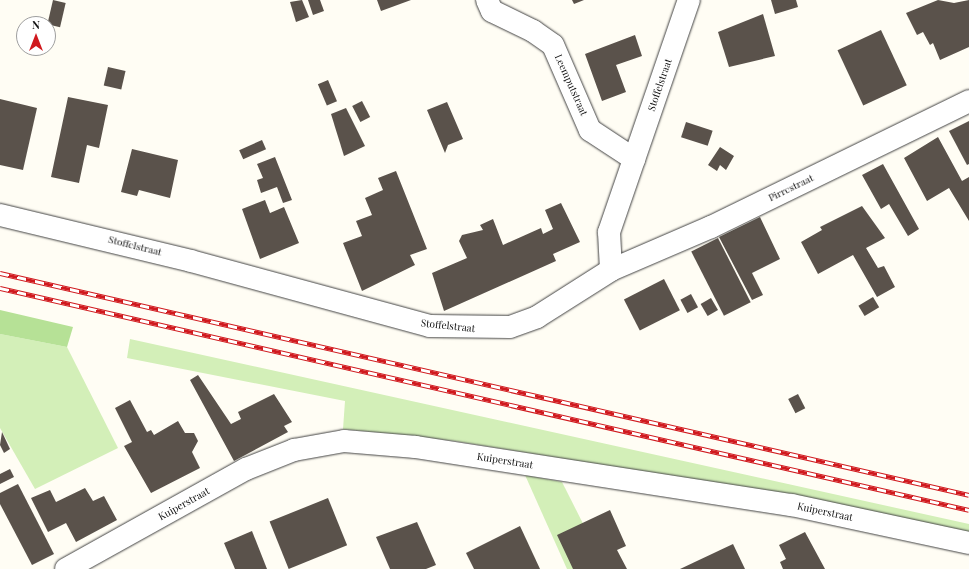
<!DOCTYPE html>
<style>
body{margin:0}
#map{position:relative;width:969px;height:569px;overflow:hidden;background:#fffdf4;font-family:"Playfair Display",serif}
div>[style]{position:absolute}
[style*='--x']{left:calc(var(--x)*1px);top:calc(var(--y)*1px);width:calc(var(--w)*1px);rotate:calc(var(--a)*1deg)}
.green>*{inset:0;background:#d3efb8}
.forest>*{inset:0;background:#b6e196}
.building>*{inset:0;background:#5a524b;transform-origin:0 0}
.roads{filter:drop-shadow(0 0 1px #434343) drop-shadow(0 0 1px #434343)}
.street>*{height:22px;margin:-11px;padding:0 11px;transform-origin:11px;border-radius:11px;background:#fff}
.rail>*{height:4.5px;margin-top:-2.25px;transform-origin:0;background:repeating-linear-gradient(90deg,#fff 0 9px,#d0191e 0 18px);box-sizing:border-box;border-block:1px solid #d0191e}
span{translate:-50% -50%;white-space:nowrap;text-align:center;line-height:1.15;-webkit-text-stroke:4px #fff;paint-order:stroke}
.street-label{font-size:10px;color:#101010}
.north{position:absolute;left:16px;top:16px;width:40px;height:40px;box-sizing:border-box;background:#fff;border:1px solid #9f9f9f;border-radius:50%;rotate:0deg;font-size:11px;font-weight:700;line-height:16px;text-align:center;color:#101010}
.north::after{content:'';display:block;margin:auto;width:14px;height:18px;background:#d0191e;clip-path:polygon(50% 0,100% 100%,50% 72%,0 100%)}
</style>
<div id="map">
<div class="green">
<div style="clip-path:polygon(0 334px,67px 347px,118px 448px,35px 489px,0 428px)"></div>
<div style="clip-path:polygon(130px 339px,969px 524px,969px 536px,767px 492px,455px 441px,343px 429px,345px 401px,127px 358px)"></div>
<div style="clip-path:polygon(525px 475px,562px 482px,606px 569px,567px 569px)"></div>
</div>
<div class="forest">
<div style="clip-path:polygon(0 310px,73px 327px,67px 347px,0 334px)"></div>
</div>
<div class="building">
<div style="left:53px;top:0;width:13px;height:25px;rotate:13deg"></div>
<div style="clip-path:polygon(302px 0,309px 17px,296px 22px,290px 2px)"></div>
<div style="clip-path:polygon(308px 0,320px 0,324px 11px,313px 15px)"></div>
<div style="clip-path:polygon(377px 0,411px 0,381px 11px)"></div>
<div style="clip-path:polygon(572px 0,584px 0,574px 4px)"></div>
<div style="clip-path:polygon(771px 0,796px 0,798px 7px,775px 14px)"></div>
<div style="clip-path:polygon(938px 0,954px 3px,969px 0,969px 47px,940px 60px,933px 43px,930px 45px,923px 32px,917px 35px,906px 13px)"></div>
<div style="clip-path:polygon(763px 14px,775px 56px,729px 67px,718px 32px)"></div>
<div style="left:881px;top:30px;width:61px;height:48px;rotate:65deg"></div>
<div style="clip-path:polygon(635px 35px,642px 56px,616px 65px,626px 92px,602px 101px,585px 54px)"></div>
<div style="left:108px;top:67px;width:18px;height:19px;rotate:13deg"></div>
<div style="left:328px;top:80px;width:23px;height:11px;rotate:67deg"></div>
<div style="clip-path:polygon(68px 97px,108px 105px,99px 148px,87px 145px,79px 183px,51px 177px)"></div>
<div style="clip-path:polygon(0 99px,37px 108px,23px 170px,0 165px)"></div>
<div style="left:362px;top:101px;width:18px;height:11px;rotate:63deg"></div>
<div style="clip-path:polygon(447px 102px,463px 139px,448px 145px,445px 153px,427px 110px)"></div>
<div style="clip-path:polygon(346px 108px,365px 146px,344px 156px,331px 114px)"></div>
<div style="clip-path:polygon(969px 121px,969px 164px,967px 165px,949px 131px)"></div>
<div style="left:686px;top:122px;width:28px;height:16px;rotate:18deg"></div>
<div style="clip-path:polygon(938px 137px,962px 181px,969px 177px,969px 221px,949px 188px,927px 201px,904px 158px)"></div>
<div style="left:262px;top:140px;width:10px;height:25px;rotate:66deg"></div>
<div style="clip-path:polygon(720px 147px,734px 156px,726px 170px,720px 165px,717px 171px,708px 165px)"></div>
<div style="clip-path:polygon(132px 149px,178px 160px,170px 198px,139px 190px,137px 196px,121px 192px)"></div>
<div style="clip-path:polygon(275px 157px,292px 200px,283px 203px,277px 187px,261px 193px,257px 180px,263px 178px,257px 164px)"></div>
<div style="clip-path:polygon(883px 164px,919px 229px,908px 236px,889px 204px,881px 209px,862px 175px)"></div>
<div style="clip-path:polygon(396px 171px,427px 249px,410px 255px,415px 265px,362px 291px,343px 243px,362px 236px,356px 221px,372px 215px,365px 198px,383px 190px,378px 178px)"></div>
<div style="clip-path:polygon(265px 200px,270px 213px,284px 207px,299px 243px,260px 259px,242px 209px)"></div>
<div style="clip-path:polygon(561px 203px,580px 242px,553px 254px,556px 261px,444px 311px,432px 273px,467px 258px,459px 241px,462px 235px,483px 230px,480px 225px,493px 219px,503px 245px,541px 228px,543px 234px,553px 229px,545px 210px)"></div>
<div style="clip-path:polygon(862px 206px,885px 238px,866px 248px,878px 268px,884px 266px,895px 287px,877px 297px,853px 255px,818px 274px,801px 242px,822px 230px,820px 227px)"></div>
<div style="clip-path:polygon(760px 217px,780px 259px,752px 273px,763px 295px,752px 300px,719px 237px)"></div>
<div style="left:718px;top:238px;width:72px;height:30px;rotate:63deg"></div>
<div style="left:664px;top:279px;width:35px;height:45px;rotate:63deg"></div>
<div style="left:691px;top:294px;width:15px;height:12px;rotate:62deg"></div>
<div style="left:873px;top:297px;width:12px;height:17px;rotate:59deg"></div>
<div style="left:711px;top:298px;width:14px;height:12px;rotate:60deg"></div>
<div style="clip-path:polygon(198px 375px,231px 424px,241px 419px,238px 412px,274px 394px,292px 422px,284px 426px,288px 432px,234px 461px,190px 380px)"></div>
<div style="left:798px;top:394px;width:16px;height:11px;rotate:63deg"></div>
<div style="clip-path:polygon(130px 400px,147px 432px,151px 430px,154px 435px,178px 421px,185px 433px,194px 433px,198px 441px,192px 452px,200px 468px,151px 493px,124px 446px,132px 442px,115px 408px)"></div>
<div style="clip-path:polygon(2px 432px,10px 449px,4px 453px,0 445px)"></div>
<div style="clip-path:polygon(10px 469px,14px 477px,0 484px,0 474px)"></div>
<div style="clip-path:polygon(18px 484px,54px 554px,32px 565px,0 504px,0 493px)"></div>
<div style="clip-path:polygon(85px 488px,93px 501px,104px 496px,117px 520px,76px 542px,66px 523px,48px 532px,31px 498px,50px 490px,56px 502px)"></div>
<div style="left:328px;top:498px;width:51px;height:63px;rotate:68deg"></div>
<div style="clip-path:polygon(610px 510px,626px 546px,617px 550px,627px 569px,573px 569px,557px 535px)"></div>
<div style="clip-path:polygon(417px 522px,436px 565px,426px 569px,390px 569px,376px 537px)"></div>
<div style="clip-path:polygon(520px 526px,540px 569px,474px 569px,466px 553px)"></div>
<div style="clip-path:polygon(252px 531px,267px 569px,235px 569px,224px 543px)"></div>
<div style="clip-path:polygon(805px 532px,825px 569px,783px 569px,780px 562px,786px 559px,779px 545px)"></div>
<div style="clip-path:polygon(733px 544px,745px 569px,680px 569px)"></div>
</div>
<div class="roads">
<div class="street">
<div style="--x:487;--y:0;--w:12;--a:66"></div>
<div style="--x:492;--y:11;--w:46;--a:26"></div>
<div style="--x:533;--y:31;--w:24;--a:35"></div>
<div style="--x:553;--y:45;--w:93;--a:66.5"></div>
<div style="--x:590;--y:130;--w:53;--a:33.4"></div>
<div style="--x:0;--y:215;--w:196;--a:13.5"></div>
<div style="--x:191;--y:261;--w:248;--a:15.2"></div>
<div style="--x:430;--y:326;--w:80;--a:0.7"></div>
<div style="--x:510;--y:327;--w:29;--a:-20"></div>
<div style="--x:537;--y:317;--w:88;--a:-32.4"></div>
<div style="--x:611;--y:270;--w:109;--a:-23.3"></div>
<div style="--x:711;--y:227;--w:287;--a:-26"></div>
<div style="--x:611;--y:270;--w:38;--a:-93"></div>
<div style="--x:609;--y:232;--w:245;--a:-71"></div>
<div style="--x:66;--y:569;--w:206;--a:-29.1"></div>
<div style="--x:246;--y:469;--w:52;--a:-21.6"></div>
<div style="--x:294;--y:450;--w:51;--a:-10.2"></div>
<div style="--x:344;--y:441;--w:72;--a:4.8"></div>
<div style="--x:416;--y:447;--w:380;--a:8.8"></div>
<div style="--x:792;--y:505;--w:181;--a:12.1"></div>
</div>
</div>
<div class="rail">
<div style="--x:0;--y:273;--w:994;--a:12.9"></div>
<div style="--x:0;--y:288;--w:994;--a:12.9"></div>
</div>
<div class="street-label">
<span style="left:571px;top:85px;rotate:66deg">Leemputstraat</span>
<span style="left:660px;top:85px;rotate:-71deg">Stoffelstraat</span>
<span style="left:791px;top:188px;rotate:-26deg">Pirrestraat</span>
<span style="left:135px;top:246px;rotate:14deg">Stoffelstraat</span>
<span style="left:448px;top:326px;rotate:6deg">Stoffelstraat</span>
<span style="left:505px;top:461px;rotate:9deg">Kuiperstraat</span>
<span style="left:184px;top:504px;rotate:-29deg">Kuiperstraat</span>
<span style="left:825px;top:512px;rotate:12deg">Kuiperstraat</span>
</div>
<div class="north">N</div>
</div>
